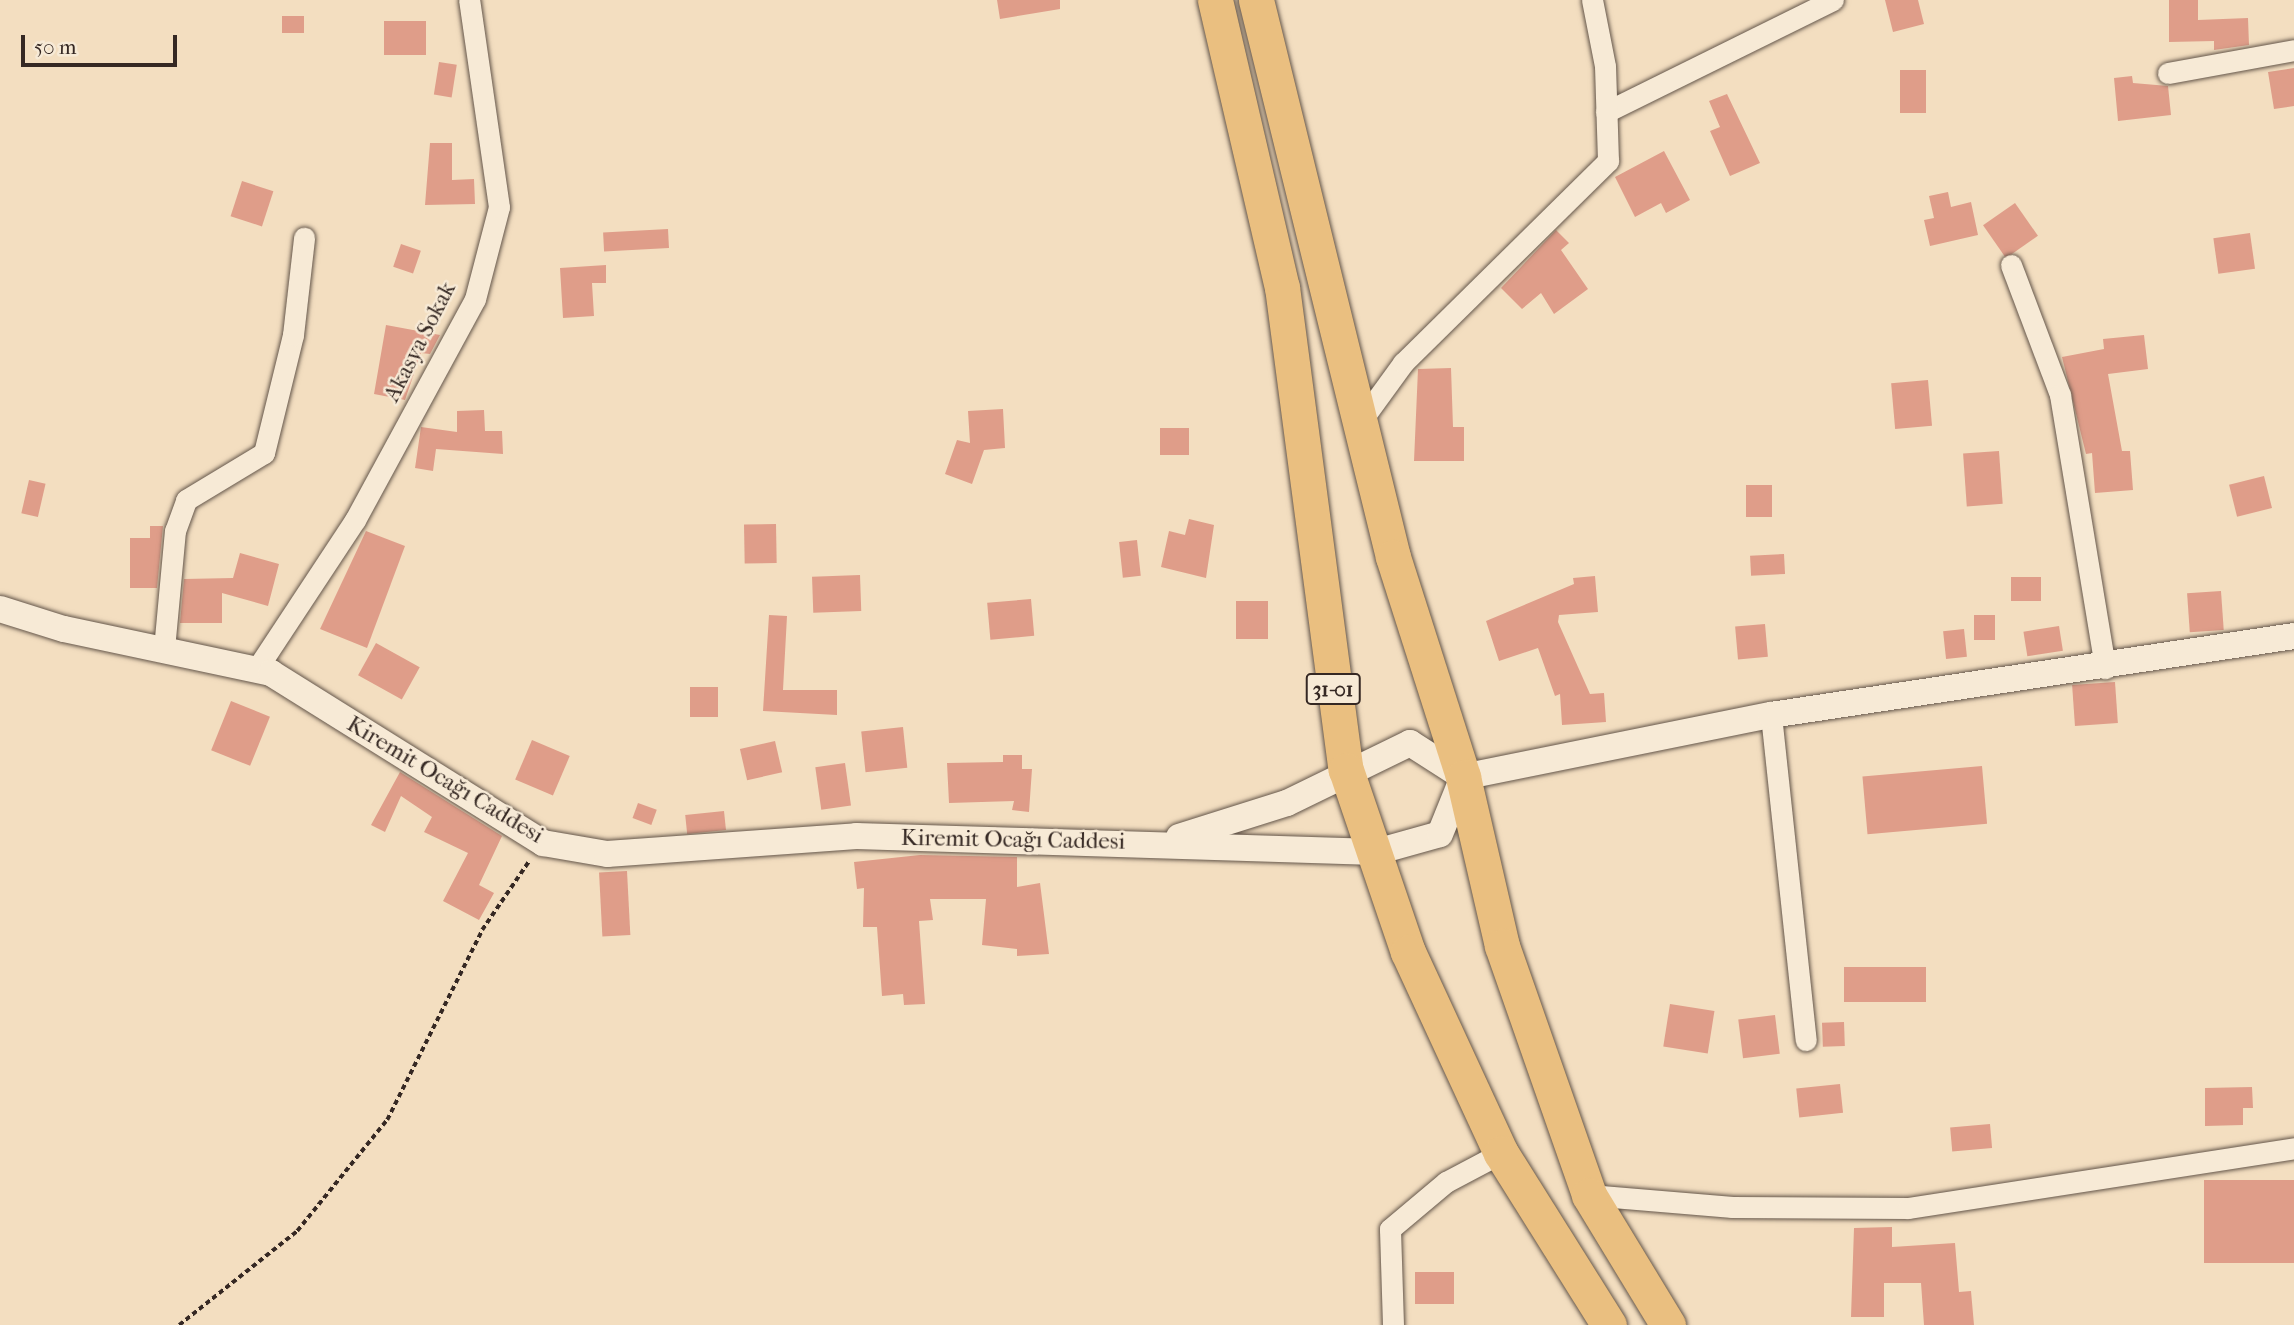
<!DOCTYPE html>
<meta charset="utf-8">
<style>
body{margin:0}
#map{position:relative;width:2294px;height:1325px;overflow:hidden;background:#f3dec0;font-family:"IM FELL French Canon",serif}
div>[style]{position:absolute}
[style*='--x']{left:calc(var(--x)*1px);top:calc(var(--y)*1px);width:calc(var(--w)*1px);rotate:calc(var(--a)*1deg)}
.building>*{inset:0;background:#df9d89;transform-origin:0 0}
.path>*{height:3.5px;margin-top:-1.75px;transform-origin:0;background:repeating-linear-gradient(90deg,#352823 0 5px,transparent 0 8.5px)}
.roads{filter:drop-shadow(0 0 2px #64564a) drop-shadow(0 0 2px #64564a)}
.minor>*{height:21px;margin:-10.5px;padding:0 10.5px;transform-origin:10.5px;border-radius:10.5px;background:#f7ead6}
.tertiary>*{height:26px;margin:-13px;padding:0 13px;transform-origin:13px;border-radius:13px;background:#f7ead6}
.trunk>*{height:35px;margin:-17.5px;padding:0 17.5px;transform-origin:17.5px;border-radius:17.5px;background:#eabf80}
span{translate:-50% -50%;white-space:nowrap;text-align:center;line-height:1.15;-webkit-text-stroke:5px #f7ead6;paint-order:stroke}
.shield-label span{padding:2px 5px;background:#f7ead6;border:2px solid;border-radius:5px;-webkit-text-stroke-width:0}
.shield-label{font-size:21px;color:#352823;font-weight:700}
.street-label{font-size:23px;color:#352823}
.scale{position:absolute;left:21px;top:35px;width:156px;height:32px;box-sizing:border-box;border:4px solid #352823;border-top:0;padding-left:9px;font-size:21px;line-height:24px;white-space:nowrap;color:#352823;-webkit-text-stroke:5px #f7ead6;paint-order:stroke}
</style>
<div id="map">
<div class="building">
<div style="clip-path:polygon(997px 0,1060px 0,1060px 9px,1000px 19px)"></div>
<div style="clip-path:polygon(1885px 0,1918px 0,1924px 24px,1893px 32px)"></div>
<div style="clip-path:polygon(2169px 0,2198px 0,2198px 20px,2248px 18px,2249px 45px,2214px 50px,2214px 41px,2169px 42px)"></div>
<div style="left:282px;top:16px;width:22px;height:17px"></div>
<div style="left:384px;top:21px;width:42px;height:34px"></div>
<div style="left:439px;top:62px;width:18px;height:33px;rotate:9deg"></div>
<div style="clip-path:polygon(2294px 68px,2294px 106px,2274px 109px,2268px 72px)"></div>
<div style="left:1900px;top:70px;width:26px;height:43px"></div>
<div style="clip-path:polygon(2132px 76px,2133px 83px,2168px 86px,2171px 115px,2118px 121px,2114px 78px)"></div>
<div style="clip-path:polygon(1727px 94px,1760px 163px,1730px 176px,1710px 131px,1720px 127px,1709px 101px)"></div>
<div style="clip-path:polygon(430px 143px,452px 143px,452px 180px,474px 179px,475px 204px,425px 205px)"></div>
<div style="clip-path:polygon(1664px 151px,1690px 200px,1666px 213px,1661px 203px,1635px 217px,1615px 177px)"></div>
<div style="left:242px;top:181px;width:33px;height:37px;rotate:18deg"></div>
<div style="clip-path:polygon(1948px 192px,1951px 207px,1971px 202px,1978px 235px,1930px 246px,1924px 220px,1934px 218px,1929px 196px)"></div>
<div style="left:2015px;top:203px;width:40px;height:39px;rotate:55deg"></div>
<div style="left:668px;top:229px;width:19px;height:65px;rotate:87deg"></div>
<div style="clip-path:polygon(1556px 230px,1569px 243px,1561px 250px,1588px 289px,1554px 314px,1541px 293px,1522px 309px,1501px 288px)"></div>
<div style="left:2250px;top:233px;width:36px;height:37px;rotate:82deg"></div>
<div style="left:401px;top:244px;width:21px;height:24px;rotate:19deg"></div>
<div style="clip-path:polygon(606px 265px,606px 283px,592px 283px,594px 316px,563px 318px,560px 268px)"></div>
<div style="clip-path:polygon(386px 325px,440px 335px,430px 354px,421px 353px,405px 400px,374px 394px)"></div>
<div style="clip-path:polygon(2144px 335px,2148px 369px,2108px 374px,2122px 451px,2130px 451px,2133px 490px,2095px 493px,2092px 453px,2086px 454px,2062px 357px,2104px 349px,2103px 339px)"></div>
<div style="clip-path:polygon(1451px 368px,1453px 427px,1464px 427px,1464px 461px,1414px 461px,1418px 369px)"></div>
<div style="left:1928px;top:380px;width:46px;height:37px;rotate:85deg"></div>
<div style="clip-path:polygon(1003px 409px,1005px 448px,984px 450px,972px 484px,945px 474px,957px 440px,970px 443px,968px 411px)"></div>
<div style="clip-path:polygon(484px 410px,485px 431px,502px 431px,503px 454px,436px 449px,433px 471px,415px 468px,421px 427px,457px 432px,457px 411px)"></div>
<div style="left:1189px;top:428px;width:27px;height:29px;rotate:90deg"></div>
<div style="left:1999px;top:451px;width:53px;height:36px;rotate:86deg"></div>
<div style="left:2264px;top:476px;width:33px;height:36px;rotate:76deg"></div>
<div style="left:29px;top:480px;width:17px;height:34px;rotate:13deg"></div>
<div style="left:1772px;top:485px;width:32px;height:26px;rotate:90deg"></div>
<div style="clip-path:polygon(1189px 519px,1214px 525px,1206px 578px,1161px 567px,1169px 531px,1185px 535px)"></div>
<div style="left:776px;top:524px;width:39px;height:32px;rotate:89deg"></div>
<div style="clip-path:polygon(150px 526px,163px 526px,157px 588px,130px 588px,130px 538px,150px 538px)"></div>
<div style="clip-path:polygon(366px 531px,405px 546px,367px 648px,320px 629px)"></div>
<div style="left:1137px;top:540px;width:36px;height:18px;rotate:84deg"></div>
<div style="clip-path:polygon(240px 553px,279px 564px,268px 606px,222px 593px,222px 623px,180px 623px,184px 579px,233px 578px)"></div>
<div style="left:1784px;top:554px;width:20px;height:34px;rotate:87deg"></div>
<div style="left:860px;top:575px;width:36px;height:48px;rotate:88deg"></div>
<div style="clip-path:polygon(1595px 576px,1598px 612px,1559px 615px,1558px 622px,1590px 694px,1604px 693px,1606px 722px,1562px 725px,1560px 694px,1555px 696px,1538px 648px,1499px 661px,1486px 621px,1574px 584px,1573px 578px)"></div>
<div style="left:2011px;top:577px;width:30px;height:24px"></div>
<div style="left:2221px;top:591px;width:39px;height:34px;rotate:86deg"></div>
<div style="left:1031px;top:599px;width:37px;height:44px;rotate:85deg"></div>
<div style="left:1236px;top:601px;width:32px;height:38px"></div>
<div style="clip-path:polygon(769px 615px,787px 616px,783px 690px,837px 690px,837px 715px,763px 711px)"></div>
<div style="left:1974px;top:615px;width:21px;height:25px"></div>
<div style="left:1765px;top:624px;width:33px;height:30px;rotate:85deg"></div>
<div style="left:2059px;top:626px;width:25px;height:36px;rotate:81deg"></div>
<div style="left:1964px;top:629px;width:28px;height:21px;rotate:84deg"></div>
<div style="left:376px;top:643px;width:50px;height:37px;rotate:29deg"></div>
<div style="left:2115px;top:682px;width:41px;height:43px;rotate:86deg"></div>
<div style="left:690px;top:687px;width:28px;height:30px"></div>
<div style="left:231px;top:701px;width:42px;height:53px;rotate:22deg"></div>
<div style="left:903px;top:727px;width:41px;height:42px;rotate:84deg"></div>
<div style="left:532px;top:740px;width:41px;height:43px;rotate:23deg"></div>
<div style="left:775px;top:741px;width:32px;height:36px;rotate:77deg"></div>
<div style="clip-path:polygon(1003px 755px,1022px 755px,1022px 769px,1032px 769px,1029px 812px,1012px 810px,1014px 801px,949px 803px,947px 763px,1003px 762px)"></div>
<div style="left:845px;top:763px;width:43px;height:30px;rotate:82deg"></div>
<div style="left:1982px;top:766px;width:58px;height:120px;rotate:85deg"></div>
<div style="clip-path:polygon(400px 772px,502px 836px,479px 885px,494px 893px,479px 920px,443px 901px,468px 853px,424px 832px,432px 817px,401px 796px,385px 832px,371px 825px)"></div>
<div style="left:638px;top:803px;width:20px;height:16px;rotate:20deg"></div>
<div style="left:724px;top:811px;width:19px;height:39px;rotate:84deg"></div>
<div style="clip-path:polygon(920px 855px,1017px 857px,1017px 887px,1040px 883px,1049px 954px,1017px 956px,1017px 949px,982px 945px,986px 899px,930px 899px,933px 920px,919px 921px,925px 1004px,904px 1005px,903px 994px,882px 996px,877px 927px,863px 927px,864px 888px,857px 889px,854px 862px)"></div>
<div style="left:627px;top:871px;width:64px;height:28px;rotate:87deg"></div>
<div style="left:1926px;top:967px;width:35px;height:82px;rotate:90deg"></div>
<div style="left:1670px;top:1004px;width:45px;height:43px;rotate:9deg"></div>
<div style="left:1775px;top:1015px;width:39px;height:37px;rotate:83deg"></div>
<div style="left:1844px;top:1022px;width:24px;height:22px;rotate:88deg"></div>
<div style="left:1840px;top:1084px;width:29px;height:44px;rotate:84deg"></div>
<div style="clip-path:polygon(2252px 1087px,2253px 1108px,2243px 1108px,2243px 1125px,2205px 1126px,2205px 1088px)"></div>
<div style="left:1990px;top:1124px;width:24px;height:40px;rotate:85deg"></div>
<div style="left:2294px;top:1180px;width:83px;height:90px;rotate:90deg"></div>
<div style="clip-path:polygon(1892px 1227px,1892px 1247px,1955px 1243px,1959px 1292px,1971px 1291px,1974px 1325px,1924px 1325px,1921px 1283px,1884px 1283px,1884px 1317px,1851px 1317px,1854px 1228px)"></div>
<div style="left:1454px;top:1272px;width:32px;height:39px;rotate:90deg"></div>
</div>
<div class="path">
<div style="--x:179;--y:1325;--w:151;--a:-38.5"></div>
<div style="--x:297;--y:1231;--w:143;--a:-51"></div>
<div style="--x:387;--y:1120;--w:212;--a:-63.4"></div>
<div style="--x:482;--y:930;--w:83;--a:-55.7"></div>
</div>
<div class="roads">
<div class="minor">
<div style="--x:2168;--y:73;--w:128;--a:-10.3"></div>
<div style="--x:1606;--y:112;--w:253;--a:-26.3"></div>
<div style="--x:2011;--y:265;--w:139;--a:69.3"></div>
<div style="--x:2060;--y:395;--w:277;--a:80.6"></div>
<div style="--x:1358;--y:425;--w:77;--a:-54"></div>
<div style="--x:1403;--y:363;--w:288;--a:-44.6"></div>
<div style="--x:1608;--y:161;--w:95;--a:-91.8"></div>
<div style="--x:1605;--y:66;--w:67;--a:-101.1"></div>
<div style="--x:164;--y:649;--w:119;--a:-84.7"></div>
<div style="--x:175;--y:531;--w:33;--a:-70"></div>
<div style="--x:186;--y:500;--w:91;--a:-31.1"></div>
<div style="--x:264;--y:453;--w:122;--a:-76.2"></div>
<div style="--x:293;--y:335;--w:98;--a:-83.5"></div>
<div style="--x:256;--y:670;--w:180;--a:-56.6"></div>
<div style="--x:355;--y:520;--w:251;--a:-61.5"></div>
<div style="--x:475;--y:299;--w:95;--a:-75.4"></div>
<div style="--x:499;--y:207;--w:209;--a:-98.2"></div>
<div style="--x:1771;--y:715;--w:327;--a:83.9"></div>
<div style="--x:1589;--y:1195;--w:144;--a:4.8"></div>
<div style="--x:1732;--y:1207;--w:176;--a:0.3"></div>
<div style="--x:1908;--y:1208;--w:391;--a:-8.8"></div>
<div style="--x:1393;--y:1325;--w:96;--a:-91.8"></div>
<div style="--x:1390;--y:1229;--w:73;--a:-40"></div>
<div style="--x:1446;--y:1182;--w:62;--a:-27.8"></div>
</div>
<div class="tertiary">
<div style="--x:0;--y:609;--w:67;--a:17.4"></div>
<div style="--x:64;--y:629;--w:212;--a:12"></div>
<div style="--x:271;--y:673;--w:321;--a:32"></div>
<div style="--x:543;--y:843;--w:65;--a:9.8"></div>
<div style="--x:607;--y:854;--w:250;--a:-4.1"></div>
<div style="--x:856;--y:836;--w:520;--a:1.76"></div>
<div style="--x:1376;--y:852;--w:66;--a:-15.7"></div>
<div style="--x:1440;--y:834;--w:61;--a:-68"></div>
<div style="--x:1179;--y:837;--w:113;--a:-17.5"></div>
<div style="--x:1287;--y:803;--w:137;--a:-26"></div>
<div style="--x:1410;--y:743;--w:63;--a:32.7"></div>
<div style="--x:1463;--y:777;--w:314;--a:-11.4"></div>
<div style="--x:1771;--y:715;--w:529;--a:-8.59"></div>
</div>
<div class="trunk">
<div style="--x:1215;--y:0;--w:295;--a:76.9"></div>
<div style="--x:1282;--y:287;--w:487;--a:82.5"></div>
<div style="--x:1346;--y:770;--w:192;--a:71.2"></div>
<div style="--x:1408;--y:952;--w:221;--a:65.2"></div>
<div style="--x:1501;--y:1153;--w:203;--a:57.9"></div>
<div style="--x:1256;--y:0;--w:574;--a:76.18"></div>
<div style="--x:1393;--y:557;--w:231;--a:72.3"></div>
<div style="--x:1463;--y:777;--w:173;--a:77"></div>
<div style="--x:1502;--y:946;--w:264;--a:70.7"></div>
<div style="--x:1589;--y:1195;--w:152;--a:58.7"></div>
</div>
</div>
<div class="shield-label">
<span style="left:1333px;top:689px">31-01</span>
</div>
<div class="street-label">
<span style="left:420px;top:342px;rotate:-63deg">Akasya Sokak</span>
<span style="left:445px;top:780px;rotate:31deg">Kiremit Ocağı Caddesi</span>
<span style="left:1013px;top:840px;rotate:1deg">Kiremit Ocağı Caddesi</span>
</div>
<div class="scale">50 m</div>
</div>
